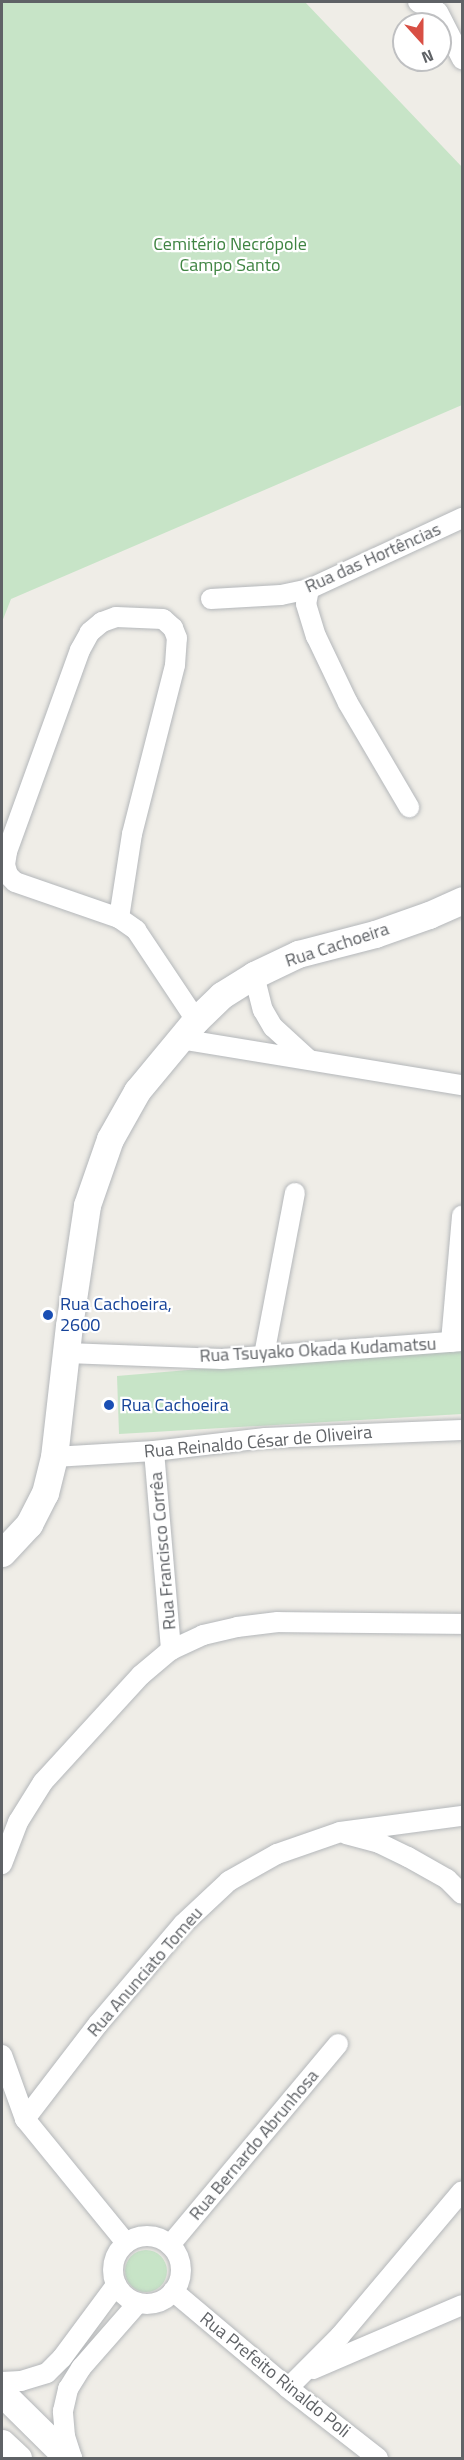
<!DOCTYPE html>
<meta charset="utf-8">
<style>
body{margin:0}
#map{position:relative;width:464px;height:2460px;overflow:hidden;background:#efede7;font-family:"Titillium Web",sans-serif}
div>[style]{position:absolute}
[style*='--x']{left:calc(var(--x)*1px);top:calc(var(--y)*1px);width:calc(var(--w)*1px);rotate:calc(var(--a)*1deg)}
.green>*{inset:0;background:#c7e4c7}
.round{border-radius:50%}
.roads{filter:drop-shadow(0 0 2px #b4b7ba) drop-shadow(0 0 2px #b4b7ba)}
.street>*{height:20px;margin:-10px;padding:0 10px;transform-origin:10px;border-radius:10px;background:#fff}
.street>.ring{margin:-10px;padding:0;box-sizing:content-box;background:none;border:20px solid #fff;border-radius:50%}
.secondary>*{height:27px;margin:-13.5px;padding:0 13.5px;transform-origin:13.5px;border-radius:13.5px;background:#fff}
.dots>*{width:16px;height:16px;translate:-50% -50%;box-sizing:border-box;border:3px solid #fff;border-radius:50%}
span{translate:-50% -50%;white-space:nowrap;text-align:center;line-height:1.15;-webkit-text-stroke:4.5px #fff;paint-order:stroke}
.park-label{font-size:18px;color:#3f8442}
.street-label{font-size:18px;color:#5f6266}
.transit-label{font-size:18px;color:#164399}
.left{translate:0 -50%;text-align:left}
.frame{position:absolute;inset:0;border:3px solid #5f6266;pointer-events:none}
.north{position:absolute;left:392px;top:12px;width:60px;height:60px;box-sizing:border-box;background:#fff;border:2px solid #bfc0c2;border-radius:50%;rotate:159deg;font-size:16px;font-weight:700;line-height:24px;text-align:center;color:#5f6266}
.north::after{content:'';display:block;margin:auto;width:21px;height:27px;background:#d84f44;clip-path:polygon(50% 0,100% 100%,50% 72%,0 100%)}
</style>
<div id="map">
<div class="green">
<div style="clip-path:polygon(2px 2px,305px 2px,462px 167px,462px 405px,11px 599px,2px 622px)"></div>
<div style="clip-path:polygon(462px 1347px,462px 1414px,119px 1434px,117px 1376px)"></div>
<div class="round" style="left:125px;top:2250px;width:42px;height:42px"></div>
</div>
<div class="roads">
<div class="street">
<div style="--x:418;--y:2;--w:22;--a:27"></div>
<div style="--x:438;--y:12;--w:53;--a:62.9"></div>
<div style="--x:309;--y:589;--w:15;--a:101"></div>
<div style="--x:306;--y:604;--w:34;--a:73"></div>
<div style="--x:316;--y:636;--w:74;--a:64.5"></div>
<div style="--x:348;--y:703;--w:121;--a:59.6"></div>
<div style="--x:211;--y:599;--w:70;--a:-3.3"></div>
<div style="--x:281;--y:595;--w:29;--a:-12"></div>
<div style="--x:309;--y:589;--w:169;--a:-24.9"></div>
<div style="--x:119;--y:918;--w:85;--a:-81.2"></div>
<div style="--x:132;--y:834;--w:174;--a:-75.7"></div>
<div style="--x:175;--y:665;--w:27;--a:-86"></div>
<div style="--x:177;--y:638;--w:11;--a:-112"></div>
<div style="--x:173;--y:628;--w:13;--a:-138"></div>
<div style="--x:163;--y:619;--w:47;--a:-177.6"></div>
<div style="--x:116;--y:617;--w:15;--a:160"></div>
<div style="--x:102;--y:622;--w:16;--a:140"></div>
<div style="--x:90;--y:632;--w:21;--a:119"></div>
<div style="--x:80;--y:650;--w:215;--a:109.9"></div>
<div style="--x:7;--y:852;--w:13;--a:99"></div>
<div style="--x:5;--y:865;--w:10;--a:73"></div>
<div style="--x:8;--y:875;--w:10;--a:45"></div>
<div style="--x:15;--y:882;--w:110;--a:19.1"></div>
<div style="--x:119;--y:918;--w:21;--a:35"></div>
<div style="--x:136;--y:930;--w:108;--a:56.3"></div>
<div style="--x:254;--y:975;--w:36;--a:76"></div>
<div style="--x:263;--y:1010;--w:20;--a:60"></div>
<div style="--x:273;--y:1027;--w:47;--a:42.4"></div>
<div style="--x:180;--y:1039;--w:286;--a:9.3"></div>
<div style="--x:451;--y:1342;--w:127;--a:-85"></div>
<div style="--x:67;--y:1353;--w:155;--a:2.2"></div>
<div style="--x:222;--y:1359;--w:241;--a:-4.3"></div>
<div style="--x:264;--y:1355;--w:165;--a:-79.2"></div>
<div style="--x:154;--y:1451;--w:200;--a:85.1"></div>
<div style="--x:54;--y:1457;--w:100;--a:-3.4"></div>
<div style="--x:154;--y:1451;--w:112;--a:-6.7"></div>
<div style="--x:265;--y:1438;--w:197;--a:-2.3"></div>
<div style="--x:346;--y:1834;--w:34;--a:15"></div>
<div style="--x:379;--y:1843;--w:32;--a:26"></div>
<div style="--x:408;--y:1857;--w:45;--a:29.4"></div>
<div style="--x:447;--y:1879;--w:21;--a:45"></div>
<div style="--x:2;--y:1864;--w:45;--a:-69.1"></div>
<div style="--x:18;--y:1822;--w:47;--a:-58"></div>
<div style="--x:43;--y:1782;--w:145;--a:-47.5"></div>
<div style="--x:141;--y:1675;--w:39;--a:-40"></div>
<div style="--x:171;--y:1650;--w:35;--a:-25"></div>
<div style="--x:203;--y:1635;--w:35;--a:-13"></div>
<div style="--x:237;--y:1627;--w:41;--a:-7"></div>
<div style="--x:278;--y:1622;--w:184;--a:0.6"></div>
<div style="--x:2;--y:2055;--w:68;--a:70.2"></div>
<div style="--x:25;--y:2119;--w:160;--a:50.8"></div>
<div style="--x:25;--y:2119;--w:120;--a:-52.5"></div>
<div style="--x:98;--y:2024;--w:131;--a:-49.6"></div>
<div style="--x:183;--y:1924;--w:63;--a:-43.1"></div>
<div style="--x:229;--y:1881;--w:55;--a:-29.4"></div>
<div style="--x:277;--y:1854;--w:67;--a:-19.2"></div>
<div style="--x:340;--y:1832;--w:123;--a:-7.5"></div>
<div class="ring" style="left:113px;top:2236px;width:48px;height:48px"></div>
<div style="--x:170;--y:2245;--w:262;--a:-50.1"></div>
<div style="--x:173;--y:2291;--w:150;--a:40.1"></div>
<div style="--x:288;--y:2388;--w:114;--a:37.9"></div>
<div style="--x:313;--y:2369;--w:162;--a:-23.2"></div>
<div style="--x:2;--y:2382;--w:19;--a:-3"></div>
<div style="--x:21;--y:2381;--w:27;--a:-17"></div>
<div style="--x:47;--y:2373;--w:21;--a:-45"></div>
<div style="--x:62;--y:2358;--w:91;--a:-53.5"></div>
<div style="--x:288;--y:2388;--w:74;--a:-45"></div>
<div style="--x:340;--y:2336;--w:189;--a:-49.9"></div>
<div style="--x:72;--y:2458;--w:23;--a:-108"></div>
<div style="--x:65;--y:2436;--w:25;--a:-95"></div>
<div style="--x:63;--y:2411;--w:23;--a:-77"></div>
<div style="--x:68;--y:2389;--w:25;--a:-58"></div>
<div style="--x:81;--y:2368;--w:86;--a:-48.8"></div>
</div>
<div class="secondary">
<div style="--x:2;--y:1553;--w:40;--a:-47"></div>
<div style="--x:29;--y:1524;--w:35;--a:-63"></div>
<div style="--x:45;--y:1493;--w:37;--a:-76"></div>
<div style="--x:54;--y:1457;--w:132;--a:-83.5"></div>
<div style="--x:69;--y:1326;--w:122;--a:-81.5"></div>
<div style="--x:87;--y:1205;--w:70;--a:-70.8"></div>
<div style="--x:110;--y:1139;--w:55;--a:-60.6"></div>
<div style="--x:137;--y:1091;--w:92;--a:-50.3"></div>
<div style="--x:196;--y:1020;--w:36;--a:-44"></div>
<div style="--x:222;--y:995;--w:38;--a:-32"></div>
<div style="--x:254;--y:975;--w:49;--a:-25.5"></div>
<div style="--x:298;--y:954;--w:80;--a:-14.6"></div>
<div style="--x:375;--y:934;--w:57;--a:-19.4"></div>
<div style="--x:429;--y:915;--w:36;--a:-24"></div>
<div style="--x:2;--y:2393;--w:93;--a:44.6"></div>
<div style="--x:2;--y:2443;--w:22;--a:43"></div>
</div>
</div>
<div class="dots">
<div style="left:48px;top:1315px;background:#1a4fb4"></div>
<div style="left:109px;top:1405px;background:#1a4fb4"></div>
</div>
<div class="park-label">
<span style="left:230px;top:255px">Cemitério Necrópole<br>Campo Santo</span>
</div>
<div class="street-label">
<span style="left:373px;top:558px;rotate:-24deg">Rua das Hortências</span>
<span style="left:337px;top:945px;rotate:-18deg">Rua Cachoeira</span>
<span style="left:318px;top:1350px;rotate:-3deg">Rua Tsuyako Okada Kudamatsu</span>
<span style="left:258px;top:1442px;rotate:-5deg">Rua Reinaldo César de Oliveira</span>
<span style="left:163px;top:1551px;rotate:-95deg">Rua Francisco Corrêa</span>
<span style="left:145px;top:1972px;rotate:-49deg">Rua Anunciato Tomeu</span>
<span style="left:254px;top:2145px;rotate:-50deg">Rua Bernardo Abrunhosa</span>
<span style="left:275px;top:2375px;rotate:39deg">Rua Prefeito Rinaldo Poli</span>
</div>
<div class="transit-label">
<span class="left" style="left:60px;top:1315px">Rua Cachoeira,<br>2600</span>
<span class="left" style="left:121px;top:1405px">Rua Cachoeira</span>
</div>
<div class="frame"></div>
<div class="north">N</div>
</div>
